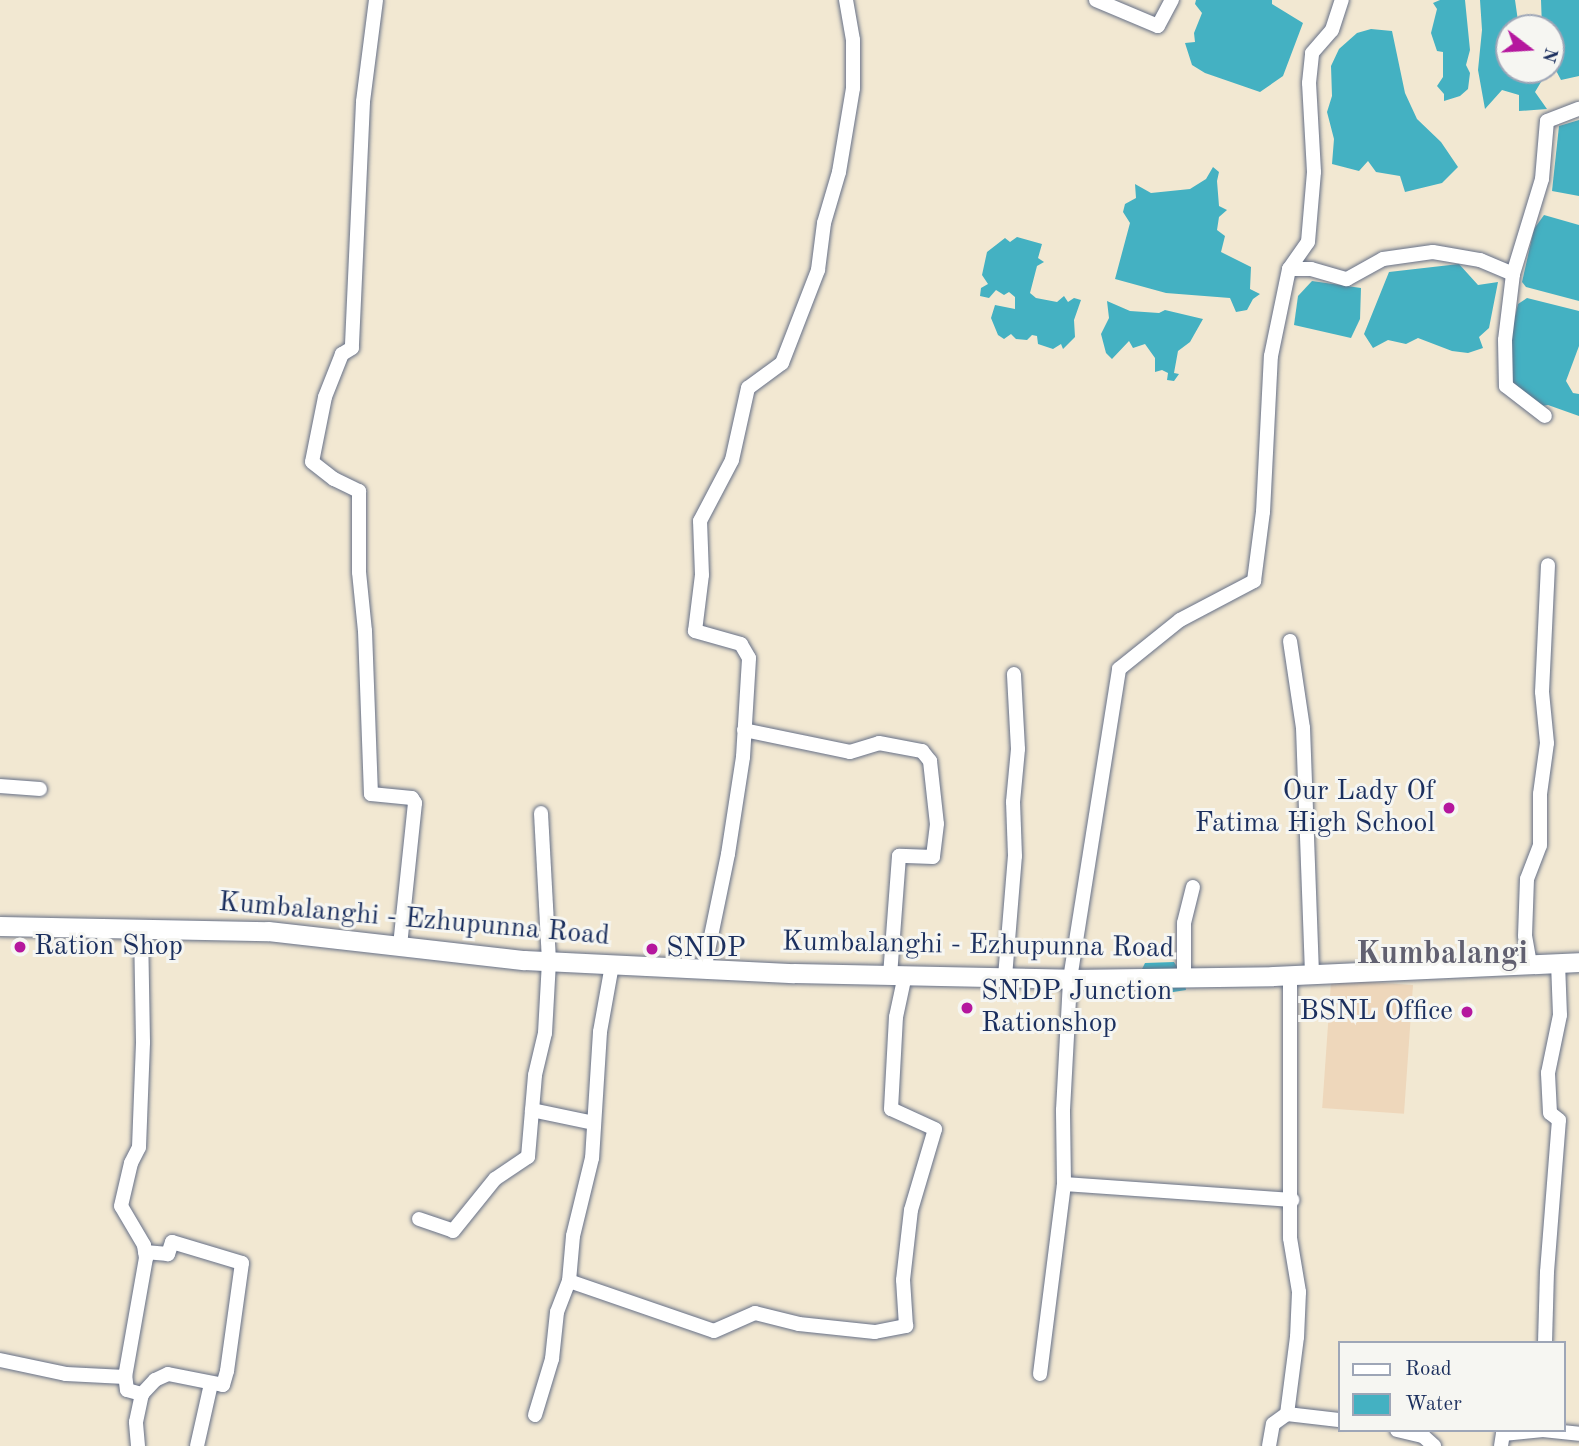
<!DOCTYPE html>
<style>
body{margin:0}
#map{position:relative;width:1579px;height:1446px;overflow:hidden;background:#f2e8d2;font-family:"Old Standard TT",serif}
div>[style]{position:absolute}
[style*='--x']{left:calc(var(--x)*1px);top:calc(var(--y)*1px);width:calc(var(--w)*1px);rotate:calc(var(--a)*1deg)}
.built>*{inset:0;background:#eed7bb;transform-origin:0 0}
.water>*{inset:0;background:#44b1c2}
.roads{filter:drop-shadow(0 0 2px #667087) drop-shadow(0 0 2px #667087)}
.street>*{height:14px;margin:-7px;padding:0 7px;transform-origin:7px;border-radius:7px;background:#fff}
.secondary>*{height:19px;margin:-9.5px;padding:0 9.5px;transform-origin:9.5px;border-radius:9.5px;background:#fff}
.dots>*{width:19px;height:19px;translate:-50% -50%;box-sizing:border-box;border:4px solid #f6f6f2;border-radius:50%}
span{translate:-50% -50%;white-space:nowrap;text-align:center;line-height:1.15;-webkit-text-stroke:6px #f6f6f2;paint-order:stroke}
.poi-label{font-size:28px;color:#1b2f5e}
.right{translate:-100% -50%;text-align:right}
.left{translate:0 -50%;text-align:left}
.street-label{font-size:28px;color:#1b2f5e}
.quarter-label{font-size:32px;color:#616070;font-weight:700}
.legend{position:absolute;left:1338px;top:1341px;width:228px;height:91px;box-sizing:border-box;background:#f6f6f2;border:2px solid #9ea6b7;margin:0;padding:9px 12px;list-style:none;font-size:21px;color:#1b2f5e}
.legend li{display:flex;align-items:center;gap:14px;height:35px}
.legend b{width:35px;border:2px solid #9ea6b7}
.north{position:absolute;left:1495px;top:14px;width:70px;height:70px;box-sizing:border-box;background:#f6f6f2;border:2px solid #9ea6b7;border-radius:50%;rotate:107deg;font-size:19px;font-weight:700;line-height:28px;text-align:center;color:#1b2f5e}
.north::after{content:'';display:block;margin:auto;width:24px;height:32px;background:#b5179e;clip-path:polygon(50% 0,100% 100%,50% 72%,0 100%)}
</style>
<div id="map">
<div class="built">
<div style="left:1413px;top:985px;width:129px;height:82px;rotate:94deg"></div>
</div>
<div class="water">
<div style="clip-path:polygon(1196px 0,1272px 0,1272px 4px,1303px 23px,1283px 76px,1260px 92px,1205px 73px,1192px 65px,1185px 43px,1195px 42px,1194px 33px,1202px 13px,1195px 4px)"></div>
<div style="clip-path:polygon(1440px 0,1465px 0,1470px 50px,1466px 65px,1470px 73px,1468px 89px,1460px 96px,1444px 101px,1444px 94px,1437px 86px,1443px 77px,1443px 52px,1437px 51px,1431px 33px,1437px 9px,1433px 3px)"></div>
<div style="clip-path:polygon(1480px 0,1515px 0,1519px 28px,1509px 28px,1509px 70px,1542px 70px,1544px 77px,1535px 92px,1547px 109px,1519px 111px,1519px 95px,1502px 90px,1485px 109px,1478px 70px,1482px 30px)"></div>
<div style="clip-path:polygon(1541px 0,1579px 0,1579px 76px,1561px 80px,1551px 61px,1551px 28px,1542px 28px)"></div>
<div style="clip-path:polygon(1371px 29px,1392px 31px,1405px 93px,1417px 119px,1441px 142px,1458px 167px,1442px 183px,1405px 192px,1400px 176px,1376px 172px,1368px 161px,1359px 171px,1332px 164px,1334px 139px,1327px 112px,1332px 96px,1331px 66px,1339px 49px,1357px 33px)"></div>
<div style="clip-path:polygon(1579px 120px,1579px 196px,1552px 191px,1559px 126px)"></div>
<div style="clip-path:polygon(1213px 167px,1219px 172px,1217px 181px,1219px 206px,1227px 210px,1219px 217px,1217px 230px,1225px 236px,1221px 252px,1251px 267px,1250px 289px,1260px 294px,1253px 299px,1247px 310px,1236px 312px,1230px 298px,1166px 293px,1115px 279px,1130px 223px,1123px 212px,1125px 204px,1136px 198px,1135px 184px,1151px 193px,1190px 189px,1206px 179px)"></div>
<div style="clip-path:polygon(1544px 215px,1579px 225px,1579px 301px,1526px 287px,1522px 282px,1534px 229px)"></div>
<div style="clip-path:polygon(1017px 237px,1042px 244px,1038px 258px,1044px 262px,1037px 266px,1030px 293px,1036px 298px,1057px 302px,1064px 296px,1068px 302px,1074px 298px,1081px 300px,1074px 320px,1075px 337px,1063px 349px,1061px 344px,1053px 349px,1038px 344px,1037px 336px,1032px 335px,1027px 340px,1016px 339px,1011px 334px,1004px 339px,998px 335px,991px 318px,995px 305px,1015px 309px,1015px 297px,1009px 292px,1004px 295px,996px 290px,989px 298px,980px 296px,981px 288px,988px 284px,982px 275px,987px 252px,1005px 238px,1010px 242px)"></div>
<div style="clip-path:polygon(1459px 264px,1478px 285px,1498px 282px,1489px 328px,1479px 337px,1483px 348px,1468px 353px,1452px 351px,1418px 338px,1406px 344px,1388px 340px,1373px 348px,1364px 334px,1389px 272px)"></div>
<div style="clip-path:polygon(1312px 281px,1361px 288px,1360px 319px,1351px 338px,1294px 325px,1298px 296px)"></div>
<div style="clip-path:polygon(1527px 298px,1579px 311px,1579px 346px,1566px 381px,1573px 393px,1579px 394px,1579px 416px,1548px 405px,1536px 407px,1511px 380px,1509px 342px,1518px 304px)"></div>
<div style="clip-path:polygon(1107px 301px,1130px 311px,1159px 313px,1165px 310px,1203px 319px,1190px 342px,1178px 351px,1174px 373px,1179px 374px,1174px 381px,1167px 380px,1168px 373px,1162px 370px,1155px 372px,1155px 358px,1145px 344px,1133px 348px,1129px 341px,1112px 359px,1106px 353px,1101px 334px,1109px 318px)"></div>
<div style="clip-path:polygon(1174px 962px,1184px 978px,1186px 990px,1167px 993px,1160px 969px,1142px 969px,1145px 963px)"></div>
</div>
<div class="roads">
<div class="street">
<div style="--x:376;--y:0;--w:103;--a:97.3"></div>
<div style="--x:363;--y:102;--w:246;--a:92.6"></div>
<div style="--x:352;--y:348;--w:12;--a:149"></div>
<div style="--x:342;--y:354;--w:46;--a:111.6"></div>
<div style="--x:325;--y:397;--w:66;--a:101.3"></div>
<div style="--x:312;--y:462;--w:28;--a:38"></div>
<div style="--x:334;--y:479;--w:28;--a:26"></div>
<div style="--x:359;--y:491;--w:81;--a:90"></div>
<div style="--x:359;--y:572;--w:59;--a:84.2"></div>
<div style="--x:365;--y:631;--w:163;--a:87.9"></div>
<div style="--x:371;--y:794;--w:41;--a:5.6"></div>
<div style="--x:412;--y:798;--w:6;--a:59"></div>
<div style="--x:415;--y:803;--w:144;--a:96"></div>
<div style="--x:1096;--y:0;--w:67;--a:22.8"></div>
<div style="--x:1158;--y:26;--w:30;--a:-62"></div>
<div style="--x:1289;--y:269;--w:22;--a:0"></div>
<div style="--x:1311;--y:269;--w:37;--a:16"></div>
<div style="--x:1347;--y:279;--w:41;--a:-29.1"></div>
<div style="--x:1383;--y:259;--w:50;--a:-8"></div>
<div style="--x:1433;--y:252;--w:48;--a:9.7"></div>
<div style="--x:1480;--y:260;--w:36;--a:23"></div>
<div style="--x:1513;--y:274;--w:99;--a:-73"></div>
<div style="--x:1542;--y:179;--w:58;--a:-85.1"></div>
<div style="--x:1547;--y:121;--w:34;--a:-21"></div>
<div style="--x:1513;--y:274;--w:66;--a:96.9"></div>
<div style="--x:1505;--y:340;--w:46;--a:88.8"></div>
<div style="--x:1506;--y:386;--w:49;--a:37.6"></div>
<div style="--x:1290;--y:641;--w:88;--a:81.5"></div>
<div style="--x:1303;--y:728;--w:245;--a:87.9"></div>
<div style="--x:744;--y:730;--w:108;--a:11.7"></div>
<div style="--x:850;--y:752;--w:30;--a:-17"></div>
<div style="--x:879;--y:743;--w:44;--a:10.5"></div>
<div style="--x:922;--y:751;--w:13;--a:51"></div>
<div style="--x:930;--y:761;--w:63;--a:83.7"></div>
<div style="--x:937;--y:824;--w:33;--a:97"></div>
<div style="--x:933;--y:857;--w:34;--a:-178"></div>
<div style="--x:899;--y:856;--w:119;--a:94.3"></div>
<div style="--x:0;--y:786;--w:40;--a:4.3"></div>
<div style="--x:1530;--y:964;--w:28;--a:-100"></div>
<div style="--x:1525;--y:936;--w:57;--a:-88"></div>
<div style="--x:1527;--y:879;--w:36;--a:-69"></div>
<div style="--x:1540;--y:845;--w:51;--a:-90"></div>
<div style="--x:1540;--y:794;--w:51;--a:-82.2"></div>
<div style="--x:1547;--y:743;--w:51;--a:-95.6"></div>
<div style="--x:1542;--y:692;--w:127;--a:-87.3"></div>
<div style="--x:612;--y:965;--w:68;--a:100.2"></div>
<div style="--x:600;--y:1032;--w:126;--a:93.6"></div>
<div style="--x:592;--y:1158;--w:80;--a:103.7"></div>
<div style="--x:573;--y:1236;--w:45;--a:95.1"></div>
<div style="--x:569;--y:1281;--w:153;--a:19"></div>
<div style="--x:714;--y:1331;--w:45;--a:-23.7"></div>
<div style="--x:755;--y:1313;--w:45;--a:14"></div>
<div style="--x:799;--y:1324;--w:76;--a:6"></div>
<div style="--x:875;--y:1332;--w:32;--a:-11"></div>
<div style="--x:906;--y:1326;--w:46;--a:-93.7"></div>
<div style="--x:903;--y:1280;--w:70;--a:-83.5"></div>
<div style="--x:911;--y:1210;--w:84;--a:-73.5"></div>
<div style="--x:935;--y:1129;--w:48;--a:-155.6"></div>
<div style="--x:891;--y:1109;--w:92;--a:-86.9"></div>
<div style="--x:896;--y:1017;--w:43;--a:-77.9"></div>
<div style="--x:704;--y:970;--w:118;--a:-78.3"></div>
<div style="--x:728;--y:854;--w:98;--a:-81.2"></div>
<div style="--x:743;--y:757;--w:99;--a:-86.5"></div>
<div style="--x:749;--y:658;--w:16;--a:-120"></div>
<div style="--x:741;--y:644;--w:48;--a:-164.2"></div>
<div style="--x:695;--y:631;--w:56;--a:-82.9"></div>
<div style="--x:702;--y:575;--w:54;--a:-92.1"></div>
<div style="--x:700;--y:521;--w:69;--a:-62.3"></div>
<div style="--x:732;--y:460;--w:74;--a:-77.5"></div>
<div style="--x:748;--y:388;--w:42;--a:-36.3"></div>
<div style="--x:782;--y:363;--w:100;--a:-68.8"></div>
<div style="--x:818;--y:270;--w:47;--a:-82.7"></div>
<div style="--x:824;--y:223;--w:53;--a:-73.6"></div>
<div style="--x:839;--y:172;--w:85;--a:-80.5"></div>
<div style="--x:853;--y:88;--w:48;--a:-90"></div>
<div style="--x:853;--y:40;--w:41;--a:-99.9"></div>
<div style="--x:1290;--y:974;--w:264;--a:90"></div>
<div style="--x:1290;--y:1238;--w:55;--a:80.5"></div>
<div style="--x:1299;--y:1292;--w:45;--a:92.5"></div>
<div style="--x:1297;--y:1337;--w:78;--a:97.4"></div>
<div style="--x:1287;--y:1414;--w:52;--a:6.6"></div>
<div style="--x:1005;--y:977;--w:121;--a:-85.3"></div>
<div style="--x:1015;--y:856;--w:54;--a:-92.1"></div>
<div style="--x:1013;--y:802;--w:53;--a:-84.6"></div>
<div style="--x:1018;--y:749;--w:75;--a:-93.1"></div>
<div style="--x:1184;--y:977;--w:54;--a:-90"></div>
<div style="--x:1184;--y:923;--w:37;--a:-76"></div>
<div style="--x:532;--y:1110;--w:63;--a:11.8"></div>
<div style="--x:1064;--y:1184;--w:229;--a:4"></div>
<div style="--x:419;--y:1219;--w:36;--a:19"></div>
<div style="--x:453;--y:1231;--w:67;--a:-51.1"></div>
<div style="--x:495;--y:1179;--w:40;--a:-34"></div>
<div style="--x:528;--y:1157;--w:82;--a:-85.1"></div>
<div style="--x:535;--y:1075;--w:43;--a:-76.6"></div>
<div style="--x:545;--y:1033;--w:72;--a:-86.8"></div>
<div style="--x:549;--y:961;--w:148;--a:-93.1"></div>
<div style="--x:1545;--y:1343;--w:71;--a:-88.4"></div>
<div style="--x:1547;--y:1272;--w:152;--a:-85.5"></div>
<div style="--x:1559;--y:1120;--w:11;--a:-142"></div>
<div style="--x:1550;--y:1113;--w:40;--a:-92.9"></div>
<div style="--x:1548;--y:1073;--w:59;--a:-78.3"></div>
<div style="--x:1560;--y:1015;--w:52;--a:-92.2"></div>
<div style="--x:0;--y:1360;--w:67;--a:12"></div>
<div style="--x:66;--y:1374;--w:59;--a:2.9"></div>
<div style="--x:125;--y:1377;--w:121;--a:-80"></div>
<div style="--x:146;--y:1258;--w:13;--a:-99"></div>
<div style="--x:144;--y:1245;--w:45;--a:-120.5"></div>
<div style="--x:121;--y:1206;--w:44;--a:-76.9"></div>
<div style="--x:131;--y:1163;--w:18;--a:-63"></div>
<div style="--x:139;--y:1147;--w:105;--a:-87.8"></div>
<div style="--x:143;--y:1042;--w:114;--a:-91"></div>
<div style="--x:125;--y:1374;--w:16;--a:83"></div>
<div style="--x:127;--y:1390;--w:16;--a:15"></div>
<div style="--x:142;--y:1394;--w:19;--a:-47"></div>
<div style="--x:155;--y:1380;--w:14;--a:-25"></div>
<div style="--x:168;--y:1374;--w:56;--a:11.3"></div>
<div style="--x:223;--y:1385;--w:15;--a:-74"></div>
<div style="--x:227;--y:1371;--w:109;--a:-82.1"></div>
<div style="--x:242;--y:1263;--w:73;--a:-163.3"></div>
<div style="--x:172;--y:1242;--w:13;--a:108"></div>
<div style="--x:168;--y:1254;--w:23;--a:-175"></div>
<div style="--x:1040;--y:1374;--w:192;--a:-82.8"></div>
<div style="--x:1064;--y:1184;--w:74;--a:-90.8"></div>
<div style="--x:1063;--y:1110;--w:131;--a:-86.9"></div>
<div style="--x:1070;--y:979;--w:314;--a:-81"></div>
<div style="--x:1119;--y:669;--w:78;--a:-38.8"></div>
<div style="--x:1180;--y:620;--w:84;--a:-27.8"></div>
<div style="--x:1254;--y:581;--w:70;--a:-82.6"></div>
<div style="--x:1263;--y:512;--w:156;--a:-87.1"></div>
<div style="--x:1271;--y:356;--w:89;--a:-78.3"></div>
<div style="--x:1289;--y:269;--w:33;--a:-55"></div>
<div style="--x:1308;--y:242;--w:70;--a:-85.1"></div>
<div style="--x:1314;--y:172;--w:89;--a:-93.2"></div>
<div style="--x:1309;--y:83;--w:30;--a:-84"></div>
<div style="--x:1312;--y:53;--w:30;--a:-49"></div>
<div style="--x:1332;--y:30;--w:32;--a:-72"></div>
<div style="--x:535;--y:1415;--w:59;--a:-73.1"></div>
<div style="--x:552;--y:1359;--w:47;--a:-83.9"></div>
<div style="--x:557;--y:1312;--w:33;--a:-69"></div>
<div style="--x:1397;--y:1430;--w:27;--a:13"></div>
<div style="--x:1423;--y:1436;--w:15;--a:42"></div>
<div style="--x:138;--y:1446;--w:24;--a:-95"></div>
<div style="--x:136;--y:1422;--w:29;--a:-78"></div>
<div style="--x:197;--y:1446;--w:64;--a:-77.3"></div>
<div style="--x:1269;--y:1446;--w:22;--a:-80"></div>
<div style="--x:1273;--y:1424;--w:17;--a:-36"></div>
<div style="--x:1501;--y:1446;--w:12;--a:-81"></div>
<div style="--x:1503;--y:1434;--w:40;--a:-5.7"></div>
<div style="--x:1543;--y:1430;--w:36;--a:6"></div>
</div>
<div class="secondary">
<div style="--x:0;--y:926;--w:268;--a:1.1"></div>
<div style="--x:268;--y:931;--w:258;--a:6.5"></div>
<div style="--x:524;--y:960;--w:270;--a:2.8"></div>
<div style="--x:794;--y:973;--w:276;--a:1.2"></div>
<div style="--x:1070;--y:979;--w:203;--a:-0.8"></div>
<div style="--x:1273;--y:976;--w:306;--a:-2.6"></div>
</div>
</div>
<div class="dots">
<div style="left:1449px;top:808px;background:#b5179e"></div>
<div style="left:20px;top:947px;background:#b5179e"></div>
<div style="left:652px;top:949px;background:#b5179e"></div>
<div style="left:967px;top:1008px;background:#b5179e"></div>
<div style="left:1467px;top:1012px;background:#b5179e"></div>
</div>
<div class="poi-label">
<span class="right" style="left:1435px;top:808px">Our Lady Of<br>Fatima High School</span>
<span class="left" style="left:34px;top:947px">Ration Shop</span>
<span class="left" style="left:666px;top:949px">SNDP</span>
<span class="left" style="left:981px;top:1008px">SNDP Junction<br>Rationshop</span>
<span class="right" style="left:1453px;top:1012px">BSNL Office</span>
</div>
<div class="street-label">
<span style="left:414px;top:920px;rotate:5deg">Kumbalanghi - Ezhupunna Road</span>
<span style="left:978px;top:946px;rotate:1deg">Kumbalanghi - Ezhupunna Road</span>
</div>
<div class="quarter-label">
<span style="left:1442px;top:955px">Kumbalangi</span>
</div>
<ul class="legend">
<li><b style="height:9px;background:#fff"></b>Road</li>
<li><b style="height:19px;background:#44b1c2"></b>Water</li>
</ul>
<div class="north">N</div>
</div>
